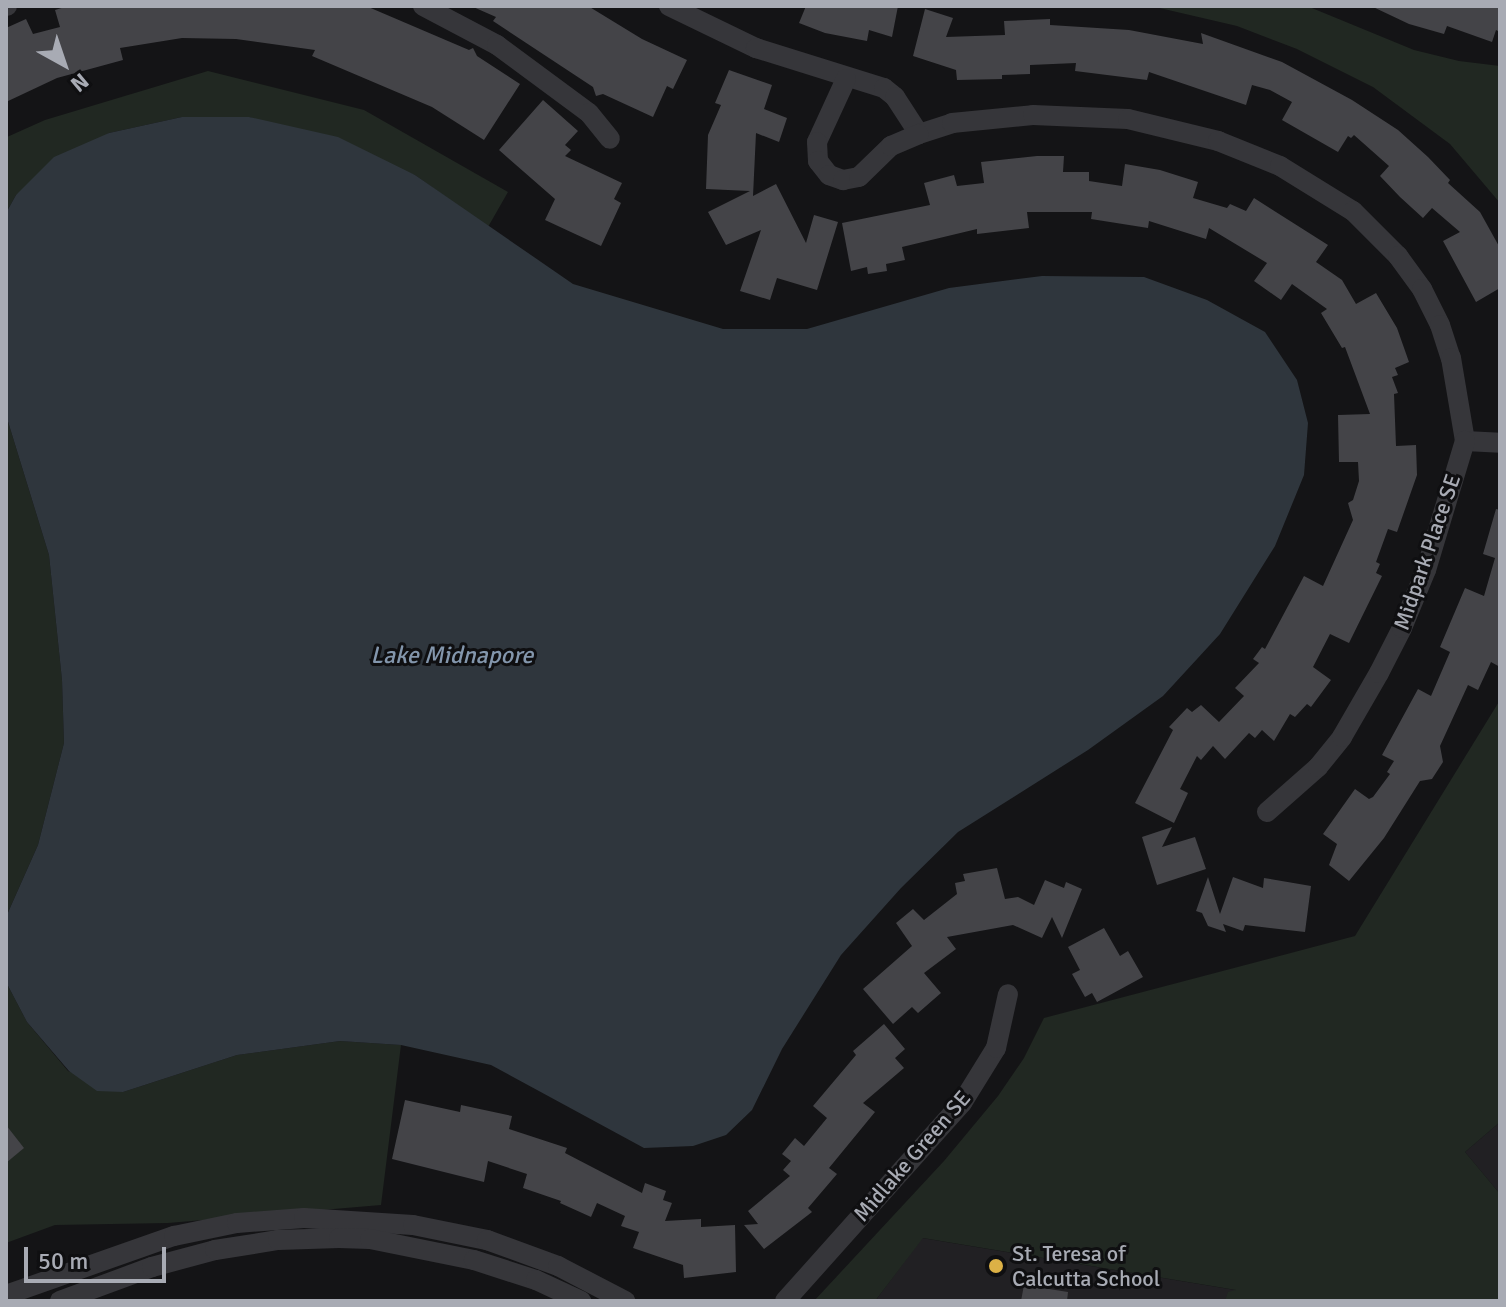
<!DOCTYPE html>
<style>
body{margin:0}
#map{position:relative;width:1506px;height:1307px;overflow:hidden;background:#141416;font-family:Signika,sans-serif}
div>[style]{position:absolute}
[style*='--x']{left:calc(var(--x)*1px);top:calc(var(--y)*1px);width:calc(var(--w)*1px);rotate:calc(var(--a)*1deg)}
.built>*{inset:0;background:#212023}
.green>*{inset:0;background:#212822}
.water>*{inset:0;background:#2f363d}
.building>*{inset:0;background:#444448}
.minor>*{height:20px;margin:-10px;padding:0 10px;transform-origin:10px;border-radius:10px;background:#36363a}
.dots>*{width:22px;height:22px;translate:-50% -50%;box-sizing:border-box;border:4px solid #0f0f11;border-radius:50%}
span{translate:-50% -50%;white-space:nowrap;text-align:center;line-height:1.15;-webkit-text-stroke:6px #0f0f11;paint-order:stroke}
.street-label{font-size:22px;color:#a8abb4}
.poi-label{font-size:22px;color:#a8abb4}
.left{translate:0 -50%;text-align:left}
.water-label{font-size:24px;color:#8396ac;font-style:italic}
.frame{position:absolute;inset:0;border:8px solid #a8abb4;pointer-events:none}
.north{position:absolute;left:24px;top:24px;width:80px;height:80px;-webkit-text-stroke:6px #0f0f11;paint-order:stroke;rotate:140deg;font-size:22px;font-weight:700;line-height:32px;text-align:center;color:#a8abb4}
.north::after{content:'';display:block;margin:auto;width:28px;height:36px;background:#a8abb4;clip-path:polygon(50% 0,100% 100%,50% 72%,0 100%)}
.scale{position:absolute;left:24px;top:1247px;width:142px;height:36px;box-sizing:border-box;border:4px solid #a8abb4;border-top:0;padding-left:10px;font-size:24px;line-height:28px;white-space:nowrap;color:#a8abb4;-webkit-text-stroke:6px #0f0f11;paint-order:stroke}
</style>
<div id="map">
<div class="built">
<div style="clip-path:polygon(1500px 1122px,1500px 1194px,1465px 1152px)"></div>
<div style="clip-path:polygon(922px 1238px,1259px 1294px,1259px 1301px,875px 1301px)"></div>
</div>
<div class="green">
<div style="clip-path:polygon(1151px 6px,1307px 6px,1414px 50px,1459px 61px,1500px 66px,1500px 203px,1450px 144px,1373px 87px,1297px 49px,1237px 26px)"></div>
<div style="clip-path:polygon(208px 71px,364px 110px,508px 192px,488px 227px,415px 175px,249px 117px,182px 117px,109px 133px,16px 195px,6px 213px,7px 137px,45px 120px)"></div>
<div style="clip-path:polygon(6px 415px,49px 555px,62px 680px,64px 743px,38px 845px,6px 917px)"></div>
<div style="clip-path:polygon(1500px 700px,1500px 1122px,1465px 1152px,1500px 1194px,1500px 1301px,1225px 1301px,1228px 1292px,1236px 1290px,923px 1238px,875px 1301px,814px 1301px,944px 1161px,998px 1096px,1024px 1058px,1044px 1018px,1355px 936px)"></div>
<div style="clip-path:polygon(6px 982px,27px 1022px,68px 1071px,123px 1092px,237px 1055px,340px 1041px,401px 1045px,381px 1205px,168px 1223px,55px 1225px,6px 1243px)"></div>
</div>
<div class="water">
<div style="clip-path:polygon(182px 117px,249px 117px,338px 137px,415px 175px,573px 284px,723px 329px,807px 329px,949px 288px,1042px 276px,1144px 277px,1207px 300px,1265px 332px,1297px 380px,1308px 423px,1304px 475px,1275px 546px,1220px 634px,1163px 696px,1088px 750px,958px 832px,901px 888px,841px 955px,782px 1049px,752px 1110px,726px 1135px,693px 1146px,644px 1148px,491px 1065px,401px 1045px,340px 1041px,237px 1055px,123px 1092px,97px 1091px,69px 1071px,27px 1022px,6px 982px,6px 917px,38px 845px,64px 743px,62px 680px,49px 555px,6px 415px,6px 213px,16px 195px,54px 157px,109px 133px)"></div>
</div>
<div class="building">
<div style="clip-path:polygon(68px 6px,366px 6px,469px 50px,473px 48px,477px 56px,520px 84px,484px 140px,432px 107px,312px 56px,315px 50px,236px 39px,182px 38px,120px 48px,123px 60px,57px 78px,6px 102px,6px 28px,26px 19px,33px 34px,60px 27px,55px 10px)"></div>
<div style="clip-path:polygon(471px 6px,588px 6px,642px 39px,687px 60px,673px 89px,667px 86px,653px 117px,603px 94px,596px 96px,593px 87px,493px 21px,496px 17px)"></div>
<div style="clip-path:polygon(806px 6px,898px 6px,892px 37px,869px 30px,867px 41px,825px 33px,799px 23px)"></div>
<div style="clip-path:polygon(1371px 6px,1500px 6px,1500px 32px,1496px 30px,1492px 42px,1447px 26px,1444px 34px,1409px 24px)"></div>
<div style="clip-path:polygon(925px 9px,953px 18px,946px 37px,1005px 35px,1004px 21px,1050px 19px,1050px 25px,1129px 30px,1203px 44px,1201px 33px,1282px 62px,1352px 100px,1398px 130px,1428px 157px,1450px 180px,1448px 183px,1480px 212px,1500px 248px,1500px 288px,1476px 302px,1443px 241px,1460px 232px,1432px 208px,1423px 218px,1400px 197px,1380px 176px,1389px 166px,1354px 135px,1351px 138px,1348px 136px,1338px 152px,1282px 120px,1292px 102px,1270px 90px,1252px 85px,1246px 105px,1149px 72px,1147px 80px,1075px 71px,1076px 63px,1030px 65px,1030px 74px,1002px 75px,1002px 79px,957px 80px,956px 70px,913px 56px)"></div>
<div style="clip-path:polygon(729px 70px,772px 85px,764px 109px,787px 118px,779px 142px,756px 133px,753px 196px,776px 184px,806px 243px,814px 215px,838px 222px,817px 290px,777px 278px,770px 300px,740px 291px,761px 230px,726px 245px,708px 212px,750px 191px,706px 189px,708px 135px,721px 105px,715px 103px)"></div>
<div style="clip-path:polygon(543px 100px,578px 131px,565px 145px,571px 150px,565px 156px,622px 183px,614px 199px,621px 203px,601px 246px,545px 220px,555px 199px,499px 150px)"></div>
<div style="clip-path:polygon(1037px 156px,1064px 156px,1063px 172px,1089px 172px,1089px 181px,1122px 186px,1125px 164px,1160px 170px,1198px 182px,1193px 198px,1227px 208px,1230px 204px,1246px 211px,1254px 198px,1328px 245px,1316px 262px,1342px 280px,1356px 304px,1376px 293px,1397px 328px,1409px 362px,1395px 368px,1398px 375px,1392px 377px,1398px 393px,1394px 394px,1396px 446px,1416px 445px,1417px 475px,1397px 532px,1388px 529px,1376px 562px,1380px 564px,1376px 573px,1382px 576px,1349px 643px,1330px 634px,1313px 667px,1331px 680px,1311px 707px,1307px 704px,1295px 717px,1290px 714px,1274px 741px,1262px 730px,1255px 738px,1249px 733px,1225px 759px,1213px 746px,1201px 760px,1197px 756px,1180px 789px,1188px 793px,1174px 823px,1135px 803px,1173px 730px,1169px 727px,1187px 708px,1192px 712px,1201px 705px,1219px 722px,1244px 696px,1235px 688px,1259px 663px,1253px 659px,1262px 647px,1265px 649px,1304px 576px,1323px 586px,1353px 520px,1348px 503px,1353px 500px,1359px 481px,1358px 462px,1339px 462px,1338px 415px,1370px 414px,1345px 347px,1342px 348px,1321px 313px,1327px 309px,1292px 284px,1281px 300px,1254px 281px,1267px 263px,1209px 228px,1206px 239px,1149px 221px,1148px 228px,1091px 219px,1092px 212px,1027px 212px,1029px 228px,977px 234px,977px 229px,902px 247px,905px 260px,886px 264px,887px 271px,868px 274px,867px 267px,851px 271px,842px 223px,930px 205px,924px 183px,954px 175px,957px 186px,984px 183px,981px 162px)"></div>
<div style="clip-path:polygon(1496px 509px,1500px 510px,1500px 667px,1491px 662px,1478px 690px,1468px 685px,1440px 746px,1443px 762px,1432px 779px,1420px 781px,1384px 838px,1349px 881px,1329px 865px,1337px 844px,1323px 834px,1355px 789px,1369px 799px,1373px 797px,1390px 774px,1387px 772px,1394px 761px,1382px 755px,1418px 689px,1431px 696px,1450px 652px,1440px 647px,1465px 588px,1484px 596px,1495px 558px,1483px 554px)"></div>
<div style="clip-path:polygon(1172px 827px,1162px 847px,1195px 837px,1206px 869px,1157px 885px,1142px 837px)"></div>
<div style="clip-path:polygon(997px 868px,1005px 899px,1018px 897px,1034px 905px,1045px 880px,1064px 888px,1066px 882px,1082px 889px,1062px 938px,1052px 917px,1042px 938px,1013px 925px,947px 937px,956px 949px,924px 973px,941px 993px,918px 1013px,912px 1007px,893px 1024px,863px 989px,912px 946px,896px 923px,913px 909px,924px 920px,957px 894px,955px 883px,965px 881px,963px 874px)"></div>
<div style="clip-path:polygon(1208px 877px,1220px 914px,1233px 877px,1263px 888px,1264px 878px,1311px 886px,1305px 932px,1245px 925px,1243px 931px,1223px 924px,1226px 932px,1208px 926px,1202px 913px,1196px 911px)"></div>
<div style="clip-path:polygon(1104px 928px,1120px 956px,1128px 951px,1143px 977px,1097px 1002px,1092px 993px,1085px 997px,1072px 974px,1080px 970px,1068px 947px)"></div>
<div style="clip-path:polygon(884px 1024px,905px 1049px,895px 1058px,904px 1068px,863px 1103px,875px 1112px,829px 1168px,837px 1174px,808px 1208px,812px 1212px,764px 1249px,744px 1225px,758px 1224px,748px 1211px,790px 1176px,783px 1170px,791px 1161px,782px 1154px,795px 1138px,804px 1146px,827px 1118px,813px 1106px,856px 1055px,853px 1051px)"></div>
<div style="clip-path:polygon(405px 1100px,460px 1112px,461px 1105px,512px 1116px,509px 1129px,567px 1148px,565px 1153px,642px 1193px,645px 1183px,666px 1191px,663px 1200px,672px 1203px,665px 1221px,701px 1219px,701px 1227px,735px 1225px,736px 1272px,684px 1278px,683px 1265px,633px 1248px,639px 1232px,621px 1226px,625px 1216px,597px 1203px,591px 1217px,560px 1203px,561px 1201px,523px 1188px,527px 1174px,488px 1161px,484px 1182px,392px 1159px)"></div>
<div style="clip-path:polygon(6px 1125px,24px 1148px,6px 1163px)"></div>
<div style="clip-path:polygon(1024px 1285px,1068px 1292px,1067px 1301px,1021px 1301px)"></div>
</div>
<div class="minor">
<div style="--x:6;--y:6;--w:1;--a:0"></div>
<div style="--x:423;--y:6;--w:84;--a:27.8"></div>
<div style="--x:497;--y:45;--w:114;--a:36.5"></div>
<div style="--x:589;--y:113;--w:33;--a:51"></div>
<div style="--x:669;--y:6;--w:97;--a:25.8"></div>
<div style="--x:756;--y:48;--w:134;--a:17.4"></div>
<div style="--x:884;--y:88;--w:14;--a:39"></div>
<div style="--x:895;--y:97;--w:44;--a:57"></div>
<div style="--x:919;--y:134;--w:35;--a:-18"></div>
<div style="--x:952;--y:123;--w:81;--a:-5.6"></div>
<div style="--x:1033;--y:115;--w:95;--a:2.4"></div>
<div style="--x:1128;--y:119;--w:93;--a:13.7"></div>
<div style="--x:1218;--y:141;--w:67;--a:22"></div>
<div style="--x:1280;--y:166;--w:86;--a:31.7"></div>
<div style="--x:1353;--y:211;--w:64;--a:45"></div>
<div style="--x:1398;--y:256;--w:41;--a:54"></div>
<div style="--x:1422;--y:289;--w:40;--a:63.4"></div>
<div style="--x:1440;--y:325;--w:35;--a:72"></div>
<div style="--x:1451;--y:358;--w:84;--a:80.4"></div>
<div style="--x:1465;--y:441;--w:35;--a:3"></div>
<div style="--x:846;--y:79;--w:69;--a:114.7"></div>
<div style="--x:817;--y:142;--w:19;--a:87"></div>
<div style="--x:818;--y:161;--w:18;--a:52"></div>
<div style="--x:829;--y:175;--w:15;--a:20"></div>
<div style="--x:843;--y:180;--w:16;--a:-11"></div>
<div style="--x:859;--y:177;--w:45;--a:-44.1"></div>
<div style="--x:891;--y:146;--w:30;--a:-23"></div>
<div style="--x:1267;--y:812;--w:68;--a:-41.4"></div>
<div style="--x:1318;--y:767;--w:38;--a:-51"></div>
<div style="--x:1342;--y:737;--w:74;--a:-60"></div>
<div style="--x:1379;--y:673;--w:51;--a:-62.9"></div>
<div style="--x:1402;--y:628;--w:63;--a:-67.5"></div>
<div style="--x:1426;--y:570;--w:135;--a:-73.2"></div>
<div style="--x:6;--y:1295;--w:178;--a:-19.4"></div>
<div style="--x:174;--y:1236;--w:64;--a:-11.7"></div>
<div style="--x:237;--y:1223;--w:67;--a:-4.3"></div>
<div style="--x:304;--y:1218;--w:109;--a:3.7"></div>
<div style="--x:413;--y:1225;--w:76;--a:11.5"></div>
<div style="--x:487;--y:1240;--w:76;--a:20.1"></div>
<div style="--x:558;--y:1266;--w:76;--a:27.6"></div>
<div style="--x:60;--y:1301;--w:98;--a:-20.3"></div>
<div style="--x:152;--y:1267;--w:65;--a:-15.1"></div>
<div style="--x:215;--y:1250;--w:64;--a:-9"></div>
<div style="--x:278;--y:1240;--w:61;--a:-1.9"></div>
<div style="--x:339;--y:1238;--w:31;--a:2"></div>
<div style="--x:370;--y:1239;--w:106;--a:11.4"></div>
<div style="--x:474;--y:1260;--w:65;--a:17.9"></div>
<div style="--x:536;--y:1280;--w:50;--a:25"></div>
<div style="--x:785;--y:1301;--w:266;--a:-48.2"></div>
<div style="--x:962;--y:1103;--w:65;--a:-58.3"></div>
<div style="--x:996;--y:1048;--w:55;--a:-77.5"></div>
</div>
<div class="dots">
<div style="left:996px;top:1266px;background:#dcb146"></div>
</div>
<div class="street-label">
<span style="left:1427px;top:552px;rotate:-71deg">Midpark Place SE</span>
<span style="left:912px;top:1156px;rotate:-49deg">Midlake Green SE</span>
</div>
<div class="poi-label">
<span class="left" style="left:1012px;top:1266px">St. Teresa of<br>Calcutta School</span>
</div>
<div class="water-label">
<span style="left:452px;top:656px">Lake Midnapore</span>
</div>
<div class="frame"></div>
<div class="north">N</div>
<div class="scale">50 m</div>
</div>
